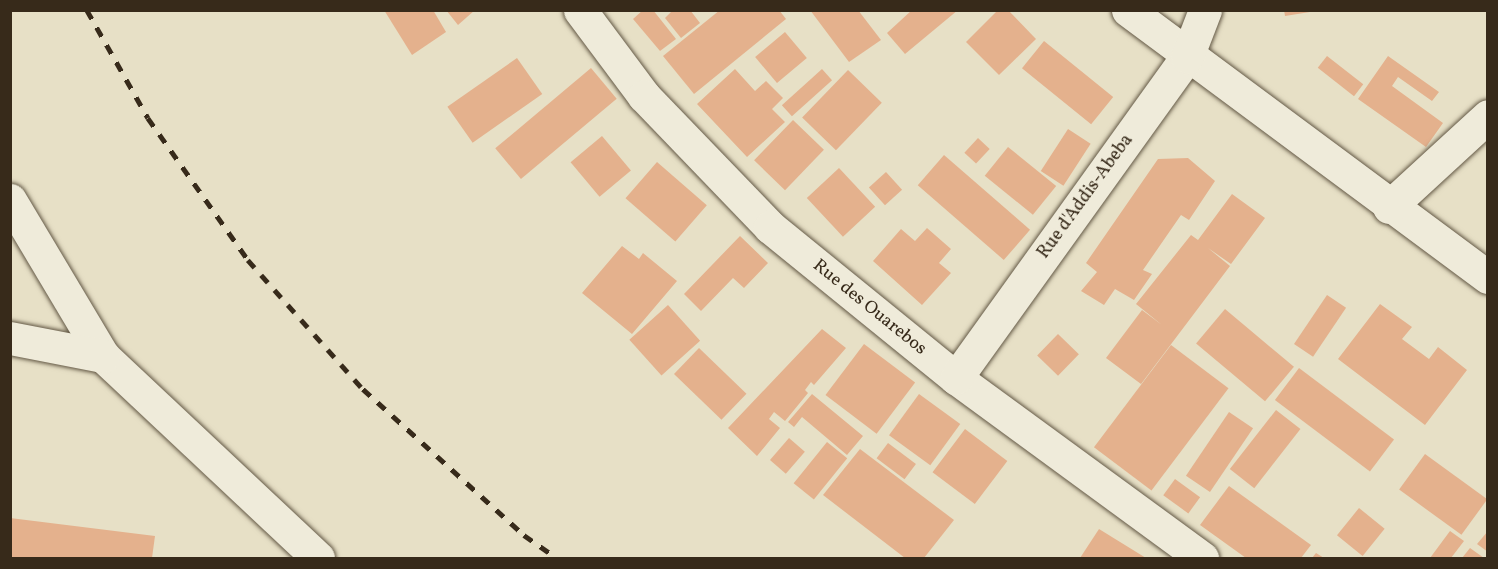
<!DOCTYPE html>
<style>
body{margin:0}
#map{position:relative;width:1498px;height:569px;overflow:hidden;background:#e7e0c6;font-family:Vollkorn,serif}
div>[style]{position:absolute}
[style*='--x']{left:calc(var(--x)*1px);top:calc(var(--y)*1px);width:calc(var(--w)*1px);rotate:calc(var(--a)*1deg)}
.building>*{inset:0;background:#e4b18d;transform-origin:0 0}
.roads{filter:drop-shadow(0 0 2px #635845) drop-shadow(0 0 2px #635845)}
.minor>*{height:33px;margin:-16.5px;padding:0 16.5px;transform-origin:16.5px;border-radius:16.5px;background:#efebda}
.rail>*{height:4.5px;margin-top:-2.25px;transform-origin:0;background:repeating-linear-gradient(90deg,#372a1a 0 10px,transparent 0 20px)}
span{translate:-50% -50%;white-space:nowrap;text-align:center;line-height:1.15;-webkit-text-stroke:4.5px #efebda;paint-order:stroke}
.street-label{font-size:18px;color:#372a1a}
.frame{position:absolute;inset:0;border:12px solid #372a1a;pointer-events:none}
</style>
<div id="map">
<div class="building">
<div style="clip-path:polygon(384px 10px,433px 10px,446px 32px,412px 55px)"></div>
<div style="clip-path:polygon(446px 10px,475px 10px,458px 25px)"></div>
<div style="clip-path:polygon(643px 10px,653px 10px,676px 39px,660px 51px,633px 19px)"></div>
<div style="clip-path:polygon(673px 10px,690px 10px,700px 23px,681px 38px,665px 18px)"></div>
<div style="clip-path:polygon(720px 10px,779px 10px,786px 19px,694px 94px,663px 56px)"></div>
<div style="clip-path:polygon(810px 10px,858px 10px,881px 40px,849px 62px)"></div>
<div style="clip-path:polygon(912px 10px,958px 10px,905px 54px,887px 33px)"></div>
<div style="clip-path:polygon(998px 10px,1008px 10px,1036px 39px,999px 75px,966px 42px)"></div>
<div style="clip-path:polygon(1284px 10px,1310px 10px,1310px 12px,1285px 16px)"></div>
<div style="left:785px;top:32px;width:34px;height:39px;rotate:50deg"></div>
<div style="left:1044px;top:41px;width:89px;height:35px;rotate:39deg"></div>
<div style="left:1327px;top:56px;width:46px;height:15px;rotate:38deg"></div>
<div style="clip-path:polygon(1388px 56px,1439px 92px,1432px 101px,1398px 77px,1392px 86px,1443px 123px,1426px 147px,1358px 99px)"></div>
<div style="left:517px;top:58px;width:44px;height:85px;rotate:55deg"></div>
<div style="left:591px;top:68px;width:40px;height:125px;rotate:50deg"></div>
<div style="clip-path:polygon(735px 69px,755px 91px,766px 81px,783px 98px,772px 109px,785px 122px,747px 157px,697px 104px)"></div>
<div style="left:822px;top:69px;width:15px;height:54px;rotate:48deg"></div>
<div style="left:848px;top:70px;width:47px;height:66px;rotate:44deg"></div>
<div style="left:793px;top:120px;width:43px;height:56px;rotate:44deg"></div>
<div style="left:1068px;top:129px;width:27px;height:50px;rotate:33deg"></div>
<div style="left:602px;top:136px;width:45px;height:41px;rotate:50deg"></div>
<div style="left:978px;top:138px;width:16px;height:20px;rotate:43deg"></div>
<div style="left:1008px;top:147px;width:62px;height:37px;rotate:39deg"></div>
<div style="left:944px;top:155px;width:114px;height:40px;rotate:41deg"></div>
<div style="clip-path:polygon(1188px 158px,1215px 181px,1189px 220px,1181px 215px,1143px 270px,1152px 274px,1134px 300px,1115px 289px,1104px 305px,1081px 291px,1097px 272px,1086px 263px,1158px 159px)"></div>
<div style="left:657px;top:162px;width:66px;height:48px;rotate:41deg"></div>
<div style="left:839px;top:168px;width:53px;height:44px;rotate:47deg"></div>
<div style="left:886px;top:172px;width:24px;height:23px;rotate:48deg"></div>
<div style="clip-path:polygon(1232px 194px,1265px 218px,1231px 264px,1208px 248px,1230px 266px,1141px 384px,1106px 358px,1142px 310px,1162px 325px,1136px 304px,1191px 235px,1198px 240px)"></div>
<div style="clip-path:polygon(927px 228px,951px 249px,939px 263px,951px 273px,922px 305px,873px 261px,901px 229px,915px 241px)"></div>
<div style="clip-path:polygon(740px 236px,768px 263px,744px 288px,733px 278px,701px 311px,684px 294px)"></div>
<div style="clip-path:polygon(622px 246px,639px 259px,643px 253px,677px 281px,632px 334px,582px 293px)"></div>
<div style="left:1327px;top:295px;width:23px;height:59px;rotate:34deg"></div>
<div style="clip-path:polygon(1380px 304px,1412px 327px,1402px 339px,1429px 359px,1438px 347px,1467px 370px,1425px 425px,1338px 359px)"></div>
<div style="left:668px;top:305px;width:48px;height:52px;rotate:48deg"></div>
<div style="left:1225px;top:309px;width:90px;height:45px;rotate:40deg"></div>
<div style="clip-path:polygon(822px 329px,846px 348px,814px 385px,811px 382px,805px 390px,808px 393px,785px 421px,774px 412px,769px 419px,780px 428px,757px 456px,728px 428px)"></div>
<div style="left:1058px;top:334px;width:29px;height:30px;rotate:44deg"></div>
<div style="left:864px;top:344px;width:64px;height:64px;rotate:37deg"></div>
<div style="left:1171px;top:345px;width:72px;height:128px;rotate:37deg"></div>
<div style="left:699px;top:348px;width:66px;height:36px;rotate:44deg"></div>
<div style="left:1299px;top:368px;width:119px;height:40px;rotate:37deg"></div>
<div style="clip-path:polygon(812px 394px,863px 436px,847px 455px,802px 417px,794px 427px,788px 422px)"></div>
<div style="left:919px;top:394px;width:51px;height:51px;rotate:36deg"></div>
<div style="left:1276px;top:410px;width:31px;height:75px;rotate:38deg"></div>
<div style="left:1229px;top:412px;width:29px;height:77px;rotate:34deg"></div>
<div style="left:965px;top:429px;width:53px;height:54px;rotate:37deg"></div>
<div style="left:789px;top:438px;width:21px;height:29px;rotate:41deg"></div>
<div style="left:827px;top:442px;width:26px;height:53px;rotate:39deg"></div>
<div style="left:888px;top:443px;width:35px;height:19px;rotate:37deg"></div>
<div style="clip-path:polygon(860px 449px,954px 520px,924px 558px,905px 558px,823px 495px)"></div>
<div style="left:1425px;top:454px;width:77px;height:44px;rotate:36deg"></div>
<div style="left:1175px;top:479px;width:31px;height:20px;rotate:36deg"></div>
<div style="clip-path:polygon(1229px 486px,1311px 545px,1301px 558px,1246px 558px,1200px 525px)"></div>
<div style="left:1359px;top:508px;width:33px;height:35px;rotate:39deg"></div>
<div style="clip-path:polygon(10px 518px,155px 536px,152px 558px,10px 558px)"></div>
<div style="clip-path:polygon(1099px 529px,1146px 558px,1080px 558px)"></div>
<div style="clip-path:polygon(1450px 531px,1464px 541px,1451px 558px,1430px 558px)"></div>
<div style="clip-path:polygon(1488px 531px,1488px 552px,1477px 544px)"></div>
<div style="clip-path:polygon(1470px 548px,1484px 558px,1462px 558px)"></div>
<div style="clip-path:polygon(1316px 553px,1324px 558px,1312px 558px)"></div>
</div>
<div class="roads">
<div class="minor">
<div style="--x:580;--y:10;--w:107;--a:53.3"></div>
<div style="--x:644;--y:96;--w:182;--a:46.1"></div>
<div style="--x:770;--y:227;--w:240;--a:39.1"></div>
<div style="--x:956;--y:378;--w:305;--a:36.2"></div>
<div style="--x:1128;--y:10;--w:448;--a:36.6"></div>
<div style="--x:10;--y:200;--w:182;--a:59.2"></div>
<div style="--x:103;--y:356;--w:295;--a:43.2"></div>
<div style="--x:1389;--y:207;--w:134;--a:-42.6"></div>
<div style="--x:10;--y:338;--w:95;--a:11"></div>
<div style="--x:956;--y:378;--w:395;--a:-54.3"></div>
<div style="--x:1187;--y:57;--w:50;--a:-69"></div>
</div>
</div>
<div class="rail">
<div style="--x:87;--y:10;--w:124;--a:60.5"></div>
<div style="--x:148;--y:118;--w:174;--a:54.8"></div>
<div style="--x:248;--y:260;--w:173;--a:48.3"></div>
<div style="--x:363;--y:389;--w:217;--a:42.2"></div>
<div style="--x:524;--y:535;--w:40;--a:34.9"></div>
</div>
<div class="street-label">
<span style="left:1086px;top:197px;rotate:-54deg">Rue d'Addis-Abeba</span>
<span style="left:869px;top:308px;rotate:39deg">Rue des Ouarebos</span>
</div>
<div class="frame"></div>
</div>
